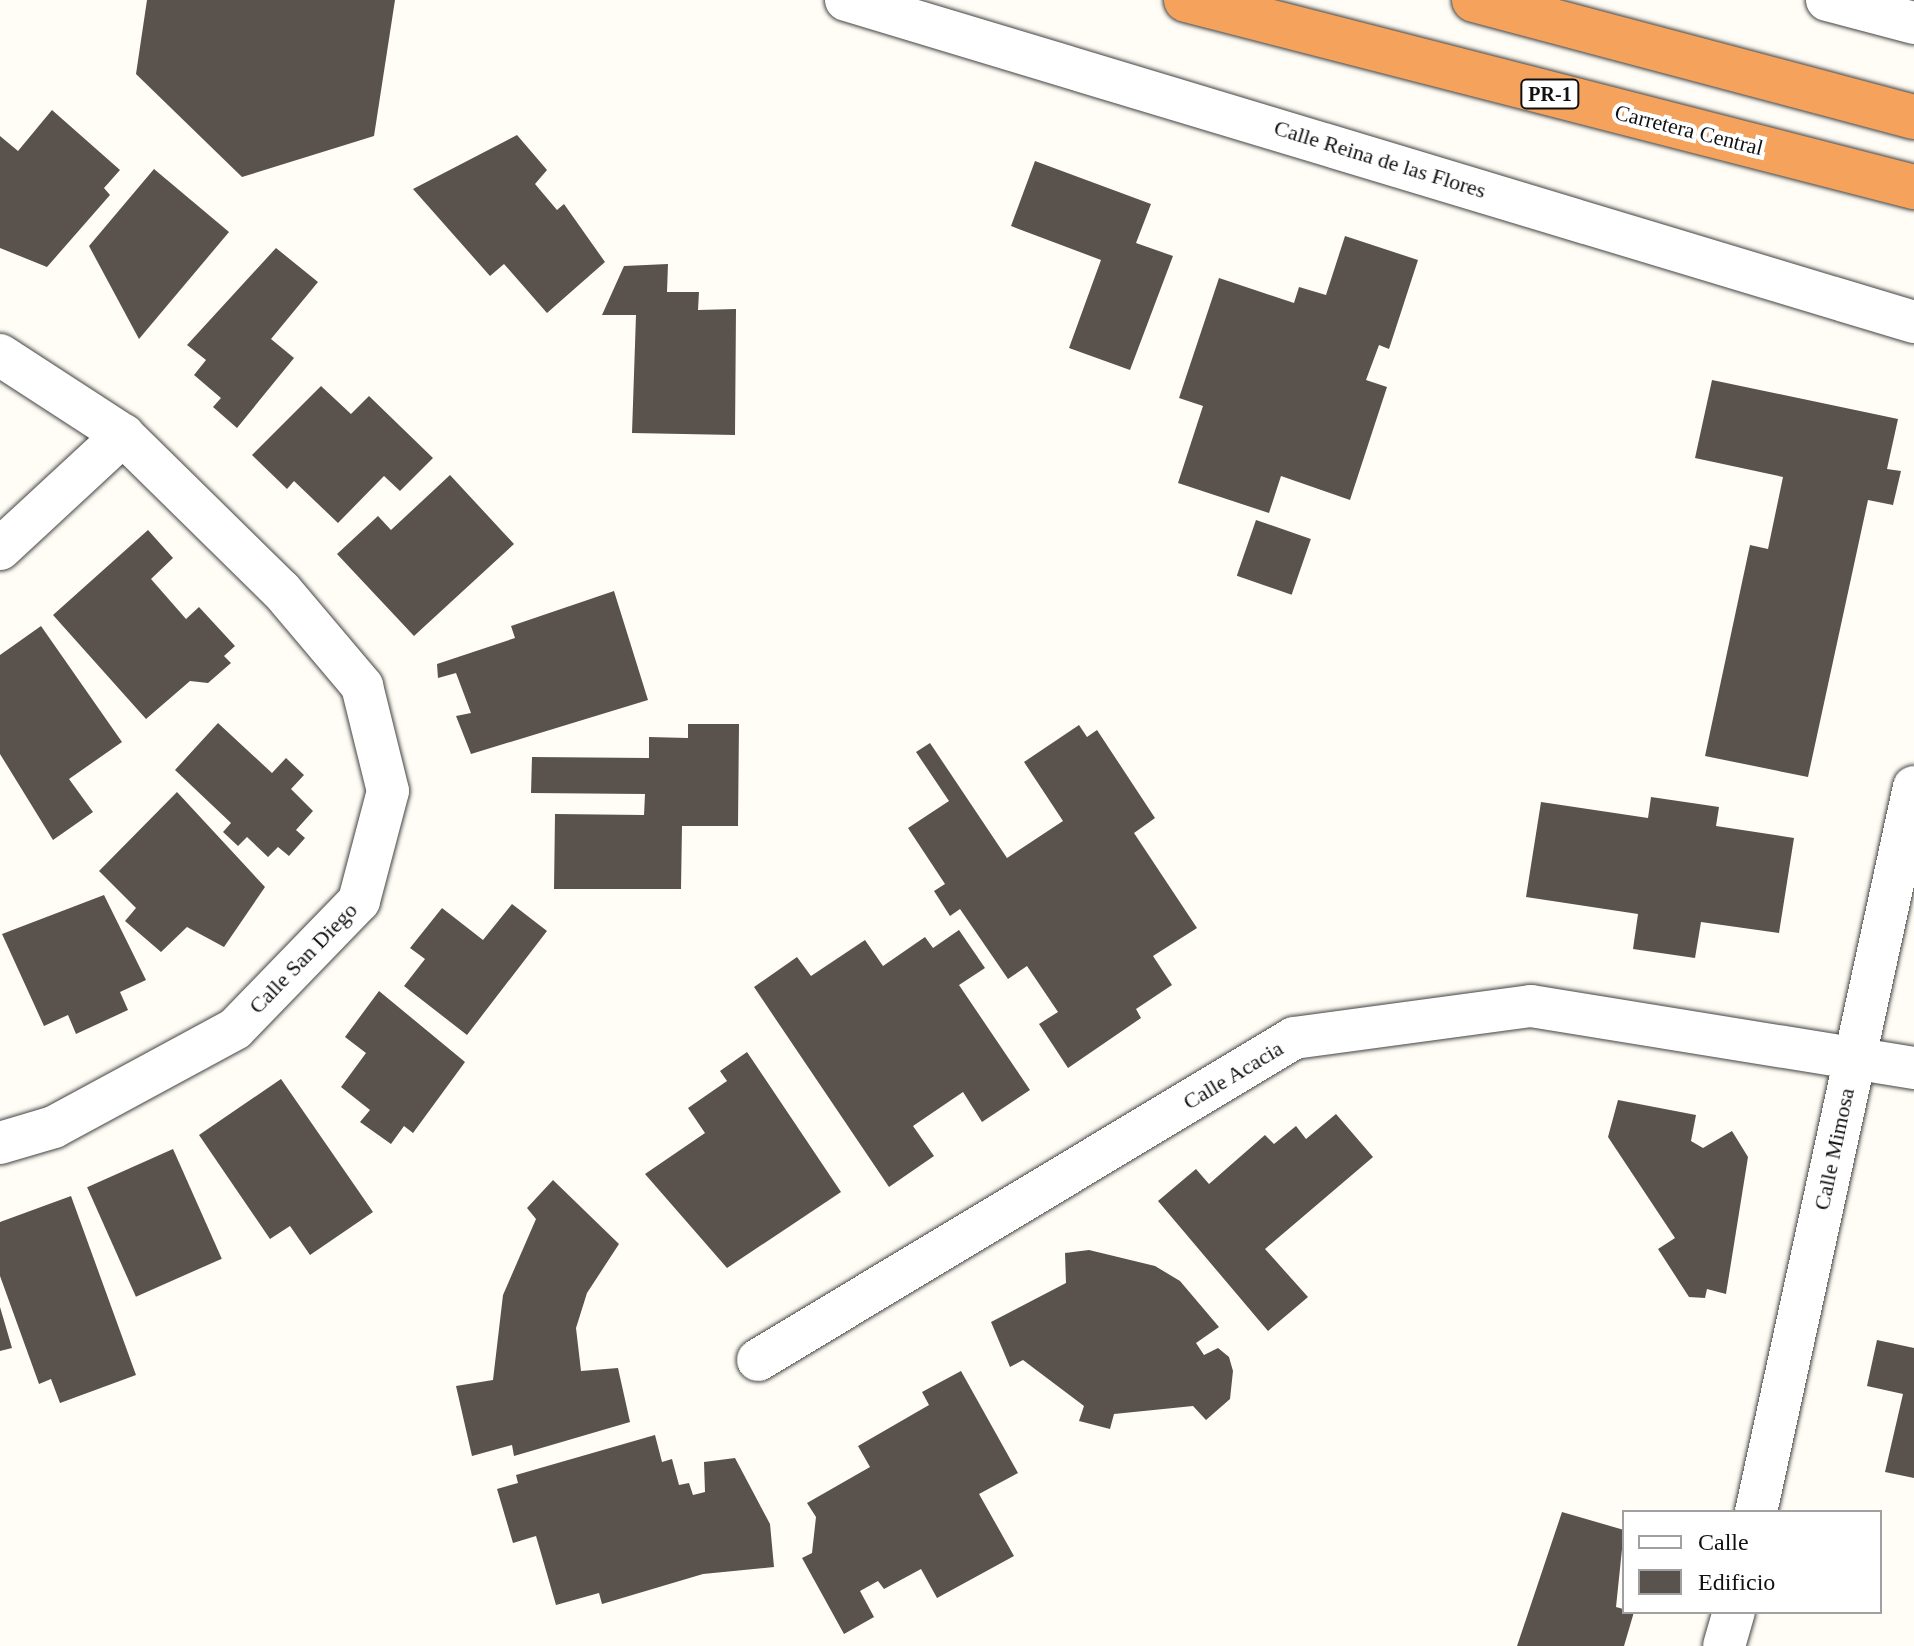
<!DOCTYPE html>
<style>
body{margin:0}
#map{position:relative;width:1914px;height:1646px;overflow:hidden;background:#fffdf5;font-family:"Times New Roman",serif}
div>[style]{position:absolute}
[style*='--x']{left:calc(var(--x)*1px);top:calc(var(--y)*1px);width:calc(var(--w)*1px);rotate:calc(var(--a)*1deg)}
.building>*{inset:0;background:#5a524d;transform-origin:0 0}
.roads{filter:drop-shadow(0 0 2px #444) drop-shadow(0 0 2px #444)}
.street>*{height:42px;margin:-21px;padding:0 21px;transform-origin:21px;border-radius:21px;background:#fff}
.highway>*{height:44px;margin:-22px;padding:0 22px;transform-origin:22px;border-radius:22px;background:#f5a25d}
span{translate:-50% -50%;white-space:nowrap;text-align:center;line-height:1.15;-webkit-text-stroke:8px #fff;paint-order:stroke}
.shield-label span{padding:2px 6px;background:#fff;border:2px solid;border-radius:6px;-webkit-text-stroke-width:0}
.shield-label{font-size:20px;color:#111;font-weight:700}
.street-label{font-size:22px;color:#111}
.legend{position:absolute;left:1622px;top:1510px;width:260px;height:104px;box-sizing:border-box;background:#fff;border:2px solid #a0a0a0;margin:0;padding:10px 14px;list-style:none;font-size:24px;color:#111}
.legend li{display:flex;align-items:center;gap:16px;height:40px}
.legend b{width:40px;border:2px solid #a0a0a0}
</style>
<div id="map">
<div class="building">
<div style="clip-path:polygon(147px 0,395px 0,374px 136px,242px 177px,136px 74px)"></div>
<div style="clip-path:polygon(52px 110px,120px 170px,104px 188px,110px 195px,47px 267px,0 248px,0 136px,18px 151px)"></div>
<div style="clip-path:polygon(517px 135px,547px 170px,535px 184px,557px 210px,564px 204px,605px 262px,547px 313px,504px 264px,490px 276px,413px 189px)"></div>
<div style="clip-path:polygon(1035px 161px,1151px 204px,1136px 243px,1173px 256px,1130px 370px,1069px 348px,1101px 260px,1011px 226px)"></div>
<div style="clip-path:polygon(154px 169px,229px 232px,139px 339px,89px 246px)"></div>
<div style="clip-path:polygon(1345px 236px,1418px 260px,1389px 349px,1379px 345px,1366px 380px,1387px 387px,1350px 500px,1281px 476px,1269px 513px,1178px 483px,1203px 406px,1179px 398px,1219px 278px,1294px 303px,1299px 287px,1326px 295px)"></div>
<div style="clip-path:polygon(276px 248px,318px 282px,271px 339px,294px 358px,237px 428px,213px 407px,221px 398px,194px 375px,206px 360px,187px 345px)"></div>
<div style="clip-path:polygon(668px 264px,667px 292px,699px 292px,698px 310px,736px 309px,735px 435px,632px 433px,636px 315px,602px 315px,624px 266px)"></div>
<div style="clip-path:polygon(1712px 380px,1898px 419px,1887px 469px,1901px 471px,1893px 505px,1868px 500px,1808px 777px,1705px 756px,1750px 545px,1768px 549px,1783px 477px,1695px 458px)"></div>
<div style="clip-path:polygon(321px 386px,351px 414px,369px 396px,433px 458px,400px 491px,384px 476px,338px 523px,294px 481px,287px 489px,252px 455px)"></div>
<div style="clip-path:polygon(450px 475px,514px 544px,414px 636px,337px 554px,378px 516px,391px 530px)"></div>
<div style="left:1256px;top:520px;width:58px;height:59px;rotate:19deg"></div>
<div style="clip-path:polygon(148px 530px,173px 558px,151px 579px,186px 619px,199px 607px,235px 646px,224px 656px,231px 663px,208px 683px,190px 681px,146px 719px,53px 615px)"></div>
<div style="clip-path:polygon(614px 591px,648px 700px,471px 754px,456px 716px,471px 713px,456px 673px,438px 678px,437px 664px,515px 638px,511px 626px)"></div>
<div style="clip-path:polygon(41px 626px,122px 742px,69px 779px,93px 812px,53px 840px,0 754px,0 655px)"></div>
<div style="clip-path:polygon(218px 723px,272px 773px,286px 758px,304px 775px,291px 789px,313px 811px,296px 830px,305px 838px,289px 856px,278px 847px,268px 857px,247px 837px,238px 846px,223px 832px,231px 823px,175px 770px)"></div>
<div style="clip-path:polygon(688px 724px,739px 724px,738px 826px,682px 826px,681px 889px,554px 889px,555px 814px,644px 815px,645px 794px,531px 793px,532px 757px,649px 758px,649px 737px,688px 738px)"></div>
<div style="clip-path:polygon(1079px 725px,1087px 737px,1097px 730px,1155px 818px,1134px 833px,1197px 928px,1153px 956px,1172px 985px,1136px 1009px,1141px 1018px,1068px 1068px,1039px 1024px,1058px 1012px,1027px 966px,1008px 979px,960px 909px,950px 916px,934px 891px,945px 884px,908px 828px,949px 801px,916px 752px,930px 743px,1007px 858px,1063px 821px,1024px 762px)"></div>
<div style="clip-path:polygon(177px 792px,265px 887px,224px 947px,187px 927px,161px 952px,125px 921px,136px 908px,99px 871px)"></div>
<div style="clip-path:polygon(1651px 797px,1719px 807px,1716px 826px,1794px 838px,1779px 933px,1701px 922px,1695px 958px,1633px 949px,1638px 914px,1526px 897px,1541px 802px,1648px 818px)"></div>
<div style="clip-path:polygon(104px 895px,146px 980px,120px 992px,128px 1010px,76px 1034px,68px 1015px,44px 1026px,2px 934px)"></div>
<div style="clip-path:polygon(512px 904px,547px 931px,467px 1035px,404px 986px,425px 959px,410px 948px,442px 908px,483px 940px)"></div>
<div style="clip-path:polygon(959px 930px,985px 968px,959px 985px,1030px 1090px,982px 1122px,963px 1092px,913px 1126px,934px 1156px,889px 1187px,754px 987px,797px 957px,811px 976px,865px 940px,883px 966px,925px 937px,933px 948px)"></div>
<div style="clip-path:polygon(379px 991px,465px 1062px,413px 1133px,404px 1126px,391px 1144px,360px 1122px,370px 1110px,341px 1087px,366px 1053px,345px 1037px)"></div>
<div style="clip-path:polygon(747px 1052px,841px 1192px,727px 1268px,645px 1174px,705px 1133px,688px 1108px,727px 1081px,720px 1071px)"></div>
<div style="clip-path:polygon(281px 1079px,373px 1212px,310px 1255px,290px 1226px,270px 1239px,199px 1135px)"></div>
<div style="clip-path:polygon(1618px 1100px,1696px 1115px,1691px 1141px,1703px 1148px,1732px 1131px,1748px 1157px,1726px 1294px,1707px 1289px,1705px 1298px,1689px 1297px,1658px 1249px,1675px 1238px,1608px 1137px)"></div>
<div style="clip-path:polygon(1336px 1114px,1373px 1157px,1265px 1249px,1308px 1297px,1268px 1331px,1158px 1201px,1196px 1169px,1209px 1184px,1265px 1135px,1274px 1144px,1296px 1126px,1306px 1139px)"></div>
<div style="left:173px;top:1149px;width:120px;height:94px;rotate:66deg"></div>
<div style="clip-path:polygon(553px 1180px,619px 1244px,587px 1293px,576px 1328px,581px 1371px,618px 1368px,630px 1422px,514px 1456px,512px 1445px,472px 1456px,456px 1386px,493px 1380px,503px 1295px,536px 1219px,527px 1208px)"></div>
<div style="clip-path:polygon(71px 1196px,136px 1375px,60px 1403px,51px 1379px,39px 1384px,0 1276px,0 1222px)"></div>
<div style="clip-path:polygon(1089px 1250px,1155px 1266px,1180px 1281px,1219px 1327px,1196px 1343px,1204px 1355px,1218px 1348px,1229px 1357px,1233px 1371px,1230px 1399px,1206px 1420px,1193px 1406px,1114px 1414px,1110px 1429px,1079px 1421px,1084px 1406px,1023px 1360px,1010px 1367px,991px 1322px,1066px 1283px,1065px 1253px)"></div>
<div style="clip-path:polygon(0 1307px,12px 1348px,0 1351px)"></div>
<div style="clip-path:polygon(1877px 1340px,1914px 1348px,1914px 1478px,1885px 1472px,1903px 1394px,1867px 1386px)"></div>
<div style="clip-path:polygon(961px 1371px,1018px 1473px,979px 1494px,1014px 1556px,937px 1598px,921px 1569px,884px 1589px,878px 1581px,860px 1591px,874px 1617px,844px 1634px,802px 1558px,812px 1553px,816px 1517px,807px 1503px,870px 1467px,858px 1446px,929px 1405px,922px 1392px)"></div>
<div style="clip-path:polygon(655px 1435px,662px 1462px,672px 1459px,679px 1485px,689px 1483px,693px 1495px,705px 1492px,704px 1462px,735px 1458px,770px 1524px,774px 1567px,703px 1574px,602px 1604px,599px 1593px,556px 1605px,536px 1536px,513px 1543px,497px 1489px,518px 1483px,516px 1475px)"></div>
<div style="clip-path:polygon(1562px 1512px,1624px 1530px,1616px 1607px,1634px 1612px,1624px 1646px,1517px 1646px)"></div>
</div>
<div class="roads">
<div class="street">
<div style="--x:846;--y:0;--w:1115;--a:16.78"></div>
<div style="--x:1827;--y:0;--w:90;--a:14.8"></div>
<div style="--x:0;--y:355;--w:147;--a:33"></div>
<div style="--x:123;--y:435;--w:221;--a:44.5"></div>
<div style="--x:281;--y:590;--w:126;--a:49.8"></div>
<div style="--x:362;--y:686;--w:108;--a:76.1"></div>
<div style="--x:388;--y:791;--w:114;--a:104.8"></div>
<div style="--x:359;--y:901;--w:178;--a:134.1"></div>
<div style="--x:235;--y:1029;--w:206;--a:151.6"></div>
<div style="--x:54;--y:1127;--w:56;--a:163.5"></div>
<div style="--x:0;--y:549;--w:168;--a:-42.8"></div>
<div style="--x:758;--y:1360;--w:625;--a:-31"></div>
<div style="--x:1294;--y:1038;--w:239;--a:-7.7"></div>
<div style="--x:1531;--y:1006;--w:388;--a:9.2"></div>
<div style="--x:1756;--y:1512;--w:742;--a:-77.71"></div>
<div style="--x:1724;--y:1646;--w:35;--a:-74"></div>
</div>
<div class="highway">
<div style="--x:1186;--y:0;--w:752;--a:14.41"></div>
<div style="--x:1474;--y:0;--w:455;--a:14.9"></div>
</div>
</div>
<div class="shield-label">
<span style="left:1550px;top:94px">PR-1</span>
</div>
<div class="street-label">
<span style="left:1689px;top:130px;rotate:14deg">Carretera Central</span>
<span style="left:1380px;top:159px;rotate:17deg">Calle Reina de las Flores</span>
<span style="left:303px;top:958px;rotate:-46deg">Calle San Diego</span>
<span style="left:1233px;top:1075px;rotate:-31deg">Calle Acacia</span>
<span style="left:1834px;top:1149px;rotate:-78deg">Calle Mimosa</span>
</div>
<ul class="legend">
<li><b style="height:10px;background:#fff"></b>Calle</li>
<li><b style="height:22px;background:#5a524d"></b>Edificio</li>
</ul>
</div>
